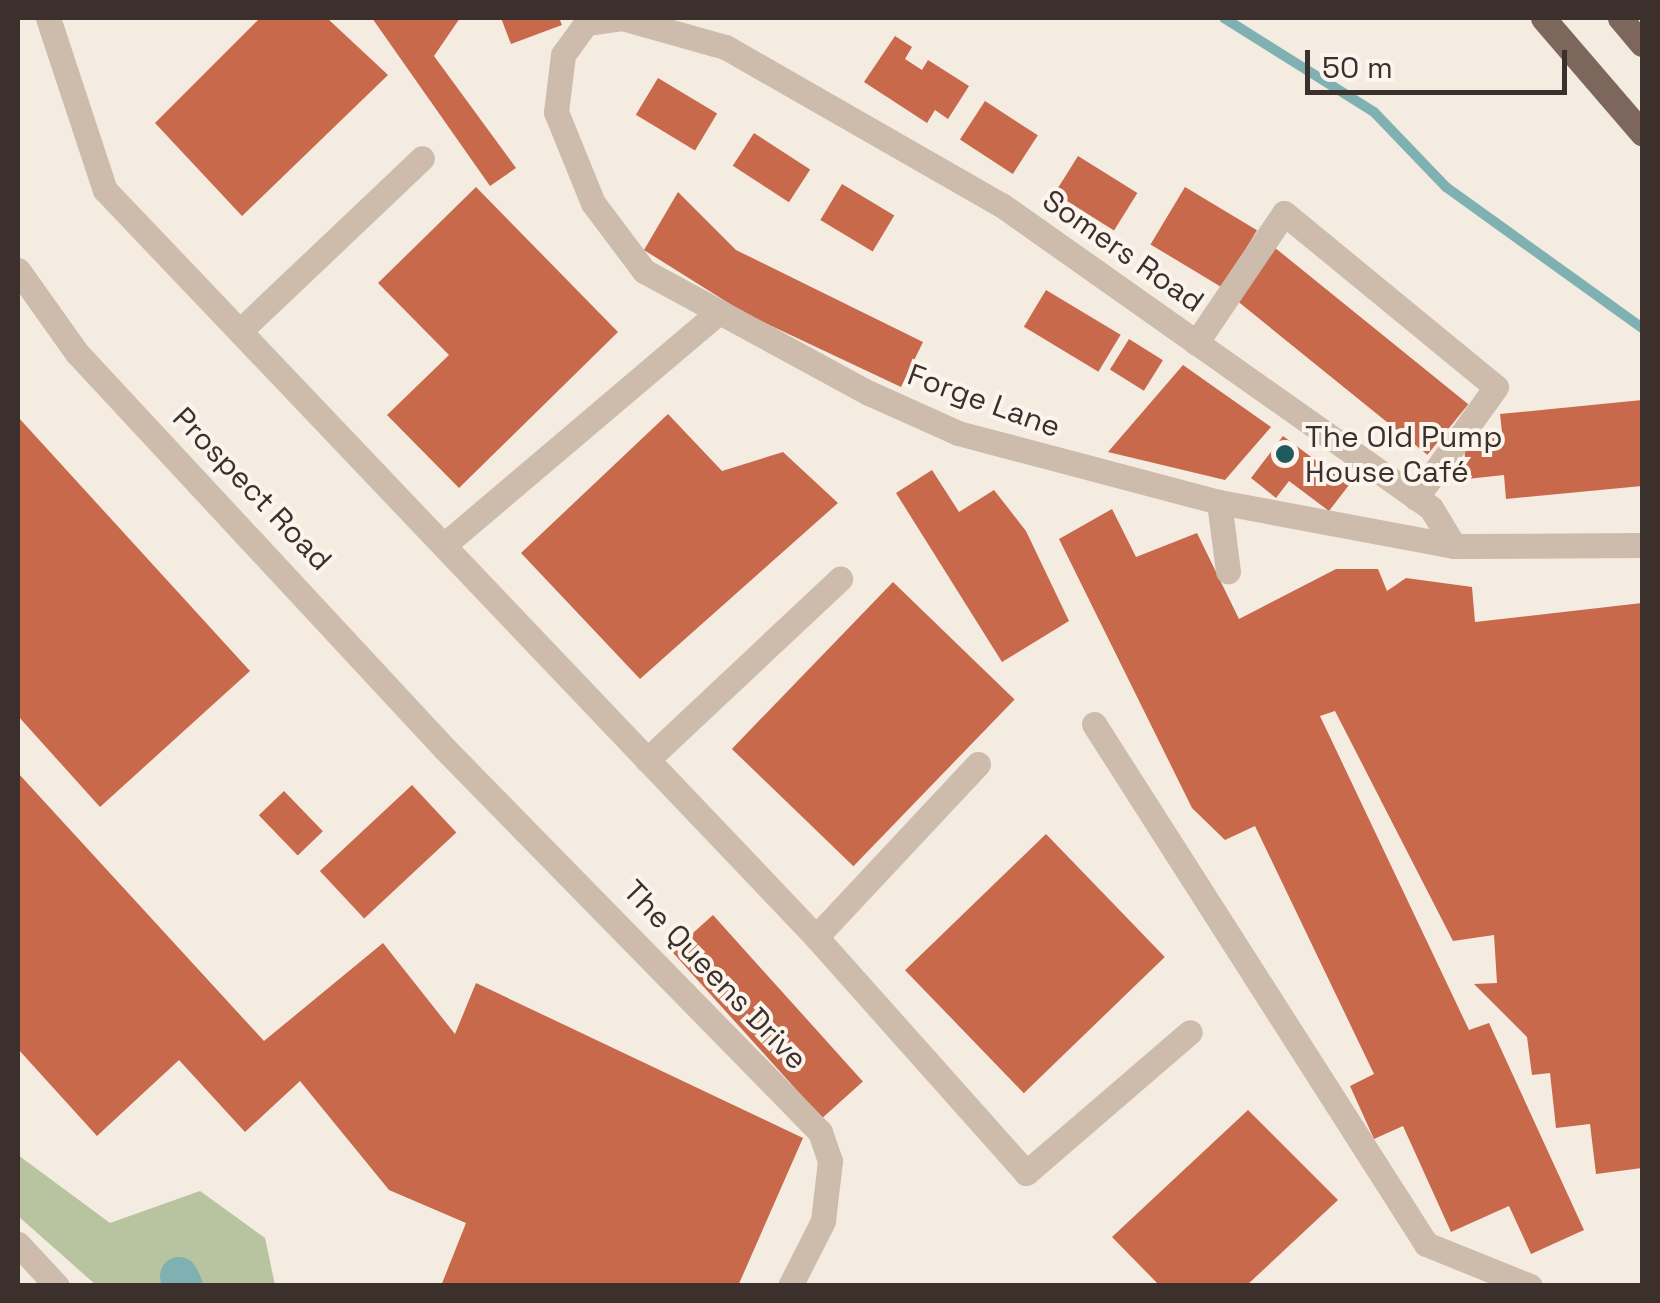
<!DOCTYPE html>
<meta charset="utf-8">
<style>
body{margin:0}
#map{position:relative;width:1660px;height:1303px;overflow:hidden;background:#f4ebe1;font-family:"Space Grotesk",sans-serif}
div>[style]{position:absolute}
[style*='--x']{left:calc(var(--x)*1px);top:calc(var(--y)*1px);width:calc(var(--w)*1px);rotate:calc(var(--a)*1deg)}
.green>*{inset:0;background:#b8c4a0}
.stream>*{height:10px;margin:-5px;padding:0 5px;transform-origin:5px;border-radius:5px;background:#7fb0b2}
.canal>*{height:38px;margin:-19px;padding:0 19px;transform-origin:19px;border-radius:19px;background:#7fb0b2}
.building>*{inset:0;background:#c8694b;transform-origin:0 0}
.minor>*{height:25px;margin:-12.5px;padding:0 12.5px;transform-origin:12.5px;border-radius:12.5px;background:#cdbbac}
.major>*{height:25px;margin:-12.5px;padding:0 12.5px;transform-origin:12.5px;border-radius:12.5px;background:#7d675c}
.dots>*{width:28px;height:28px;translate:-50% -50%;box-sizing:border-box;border:5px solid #fbf5ee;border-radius:50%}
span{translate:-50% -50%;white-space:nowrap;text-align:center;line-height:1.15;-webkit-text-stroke:8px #fbf5ee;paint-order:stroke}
.street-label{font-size:30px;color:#3b302b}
.poi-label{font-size:30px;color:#3b302b}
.left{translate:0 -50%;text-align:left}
.frame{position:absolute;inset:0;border:20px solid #3b302b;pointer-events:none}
.scale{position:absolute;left:1305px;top:50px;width:262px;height:45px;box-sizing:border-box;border:5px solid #3b302b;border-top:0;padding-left:12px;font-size:30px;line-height:35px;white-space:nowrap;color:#3b302b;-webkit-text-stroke:8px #fbf5ee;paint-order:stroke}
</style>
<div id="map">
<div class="green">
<div style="clip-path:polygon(18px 1155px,110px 1223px,200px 1191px,265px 1238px,275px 1285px,96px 1285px,18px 1216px)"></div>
</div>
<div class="stream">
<div style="--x:1224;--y:18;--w:177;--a:32.1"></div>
<div style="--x:1374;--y:112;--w:104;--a:46.2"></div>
<div style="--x:1446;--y:187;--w:241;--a:35.7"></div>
</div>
<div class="canal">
<div style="--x:179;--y:1276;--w:11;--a:63"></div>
</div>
<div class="building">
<div style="clip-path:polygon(260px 18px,327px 18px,388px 75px,242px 216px,155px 123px)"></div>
<div style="clip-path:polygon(372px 18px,460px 18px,434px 56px,516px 168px,490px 186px)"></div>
<div style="clip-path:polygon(501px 18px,559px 18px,562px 25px,511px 44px)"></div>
<div style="clip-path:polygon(895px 36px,912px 47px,905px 59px,922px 70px,928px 60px,969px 86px,948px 119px,935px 110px,927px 123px,864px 82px)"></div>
<div style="left:658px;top:78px;width:69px;height:43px;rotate:31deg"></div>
<div style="left:985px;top:101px;width:63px;height:46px;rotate:33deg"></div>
<div style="left:754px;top:133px;width:67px;height:39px;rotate:33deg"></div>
<div style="left:1078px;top:156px;width:70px;height:44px;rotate:32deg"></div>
<div style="left:842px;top:184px;width:61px;height:42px;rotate:31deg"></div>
<div style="clip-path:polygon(476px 187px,618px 332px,459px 488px,387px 415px,449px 355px,378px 283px)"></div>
<div style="left:1185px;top:187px;width:84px;height:67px;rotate:31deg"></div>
<div style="clip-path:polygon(678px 192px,736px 250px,923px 342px,901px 387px,746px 314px,644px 250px)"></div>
<div style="left:1274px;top:247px;width:250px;height:65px;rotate:39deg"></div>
<div style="left:1046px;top:290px;width:87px;height:43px;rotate:31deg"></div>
<div style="left:1129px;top:339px;width:40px;height:36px;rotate:32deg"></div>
<div style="clip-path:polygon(1183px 365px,1271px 427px,1225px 480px,1108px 452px)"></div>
<div style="clip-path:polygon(1642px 400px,1642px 486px,1506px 499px,1504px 475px,1467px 479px,1463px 436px,1502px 432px,1500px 414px)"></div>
<div style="clip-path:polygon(668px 414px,722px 471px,783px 452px,838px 503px,640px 679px,521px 553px)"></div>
<div style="clip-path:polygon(18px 417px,250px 671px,100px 807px,18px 716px)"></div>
<div style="clip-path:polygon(1283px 436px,1349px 485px,1329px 511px,1289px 481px,1276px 498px,1251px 478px)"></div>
<div style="clip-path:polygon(932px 470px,959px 512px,994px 490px,1026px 531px,1069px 621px,1002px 662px,896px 493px)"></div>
<div style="clip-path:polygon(1112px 509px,1136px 557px,1197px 533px,1239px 619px,1336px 569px,1378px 569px,1387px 591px,1406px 578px,1472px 587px,1475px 622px,1642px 603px,1642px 1168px,1596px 1174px,1590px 1124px,1556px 1128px,1550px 1073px,1532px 1075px,1527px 1037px,1474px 984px,1497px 983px,1494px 935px,1453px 941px,1335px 711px,1320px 716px,1469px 1030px,1489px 1023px,1584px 1230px,1531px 1254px,1509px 1206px,1451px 1232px,1403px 1126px,1374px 1139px,1350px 1086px,1374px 1074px,1255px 826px,1225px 840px,1192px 808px,1059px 539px)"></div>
<div style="left:893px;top:582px;width:169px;height:232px;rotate:44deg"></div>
<div style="clip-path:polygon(18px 773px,264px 1041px,383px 943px,455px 1034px,476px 983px,803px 1138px,738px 1286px,441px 1286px,466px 1223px,389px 1190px,300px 1081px,245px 1132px,179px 1060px,97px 1136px,18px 1049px)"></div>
<div style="left:412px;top:785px;width:65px;height:126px;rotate:47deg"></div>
<div style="left:284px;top:791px;width:56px;height:35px;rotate:46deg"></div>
<div style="left:1046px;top:834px;width:171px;height:196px;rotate:46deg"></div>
<div style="left:713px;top:915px;width:224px;height:55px;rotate:48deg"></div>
<div style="clip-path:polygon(1248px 1110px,1338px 1200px,1246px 1286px,1160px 1286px,1112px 1237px)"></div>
</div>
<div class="minor">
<div style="--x:48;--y:18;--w:181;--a:71.7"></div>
<div style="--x:105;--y:190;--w:1031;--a:46.41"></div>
<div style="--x:816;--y:937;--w:316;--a:48.3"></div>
<div style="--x:1026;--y:1173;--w:216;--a:-40.7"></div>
<div style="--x:18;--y:270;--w:102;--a:54.6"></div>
<div style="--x:77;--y:353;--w:541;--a:47.1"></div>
<div style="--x:445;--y:749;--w:536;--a:45.6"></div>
<div style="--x:820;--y:1132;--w:31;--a:71"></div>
<div style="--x:830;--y:1161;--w:60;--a:96.7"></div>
<div style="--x:823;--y:1221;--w:73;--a:116.9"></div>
<div style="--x:242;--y:329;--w:248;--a:-43.5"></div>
<div style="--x:1196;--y:343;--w:157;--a:-55.9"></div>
<div style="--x:1284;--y:213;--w:274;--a:39.4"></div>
<div style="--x:1496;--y:387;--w:137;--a:125.8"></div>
<div style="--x:1219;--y:502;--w:70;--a:82.6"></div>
<div style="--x:444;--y:545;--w:355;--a:-40.3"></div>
<div style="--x:1454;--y:546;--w:44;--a:-121.2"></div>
<div style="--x:1431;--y:508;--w:524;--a:-144.79"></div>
<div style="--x:1003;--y:206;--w:320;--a:-150.2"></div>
<div style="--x:725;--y:47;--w:107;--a:-164.3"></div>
<div style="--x:622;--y:18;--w:36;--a:172"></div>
<div style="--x:586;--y:23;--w:39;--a:126"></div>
<div style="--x:563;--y:55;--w:57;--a:97"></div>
<div style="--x:556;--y:112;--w:98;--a:67.9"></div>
<div style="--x:593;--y:203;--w:85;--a:53.1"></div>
<div style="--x:644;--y:271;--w:256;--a:28.5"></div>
<div style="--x:869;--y:393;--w:98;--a:24.2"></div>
<div style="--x:958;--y:433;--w:270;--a:14.8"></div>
<div style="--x:1219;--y:502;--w:239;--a:10.6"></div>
<div style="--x:1454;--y:546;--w:188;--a:-0.3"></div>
<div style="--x:1094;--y:724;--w:617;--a:57.44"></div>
<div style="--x:1426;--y:1244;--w:112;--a:22"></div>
<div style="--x:647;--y:760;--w:265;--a:-43.2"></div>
<div style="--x:816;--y:937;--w:237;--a:-46.9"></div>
<div style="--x:18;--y:1244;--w:57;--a:47.1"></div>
</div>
<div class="major">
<div style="--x:1543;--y:18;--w:152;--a:49.3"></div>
<div style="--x:1620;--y:18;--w:34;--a:50"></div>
</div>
<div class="dots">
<div style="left:1285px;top:454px;background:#1f5a5e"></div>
</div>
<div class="street-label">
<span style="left:1123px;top:251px;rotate:35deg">Somers Road</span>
<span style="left:984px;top:401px;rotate:20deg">Forge Lane</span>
<span style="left:252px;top:489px;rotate:46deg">Prospect Road</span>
<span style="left:715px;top:975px;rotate:46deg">The Queens Drive</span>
</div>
<div class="poi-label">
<span class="left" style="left:1305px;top:454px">The Old Pump<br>House Café</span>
</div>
<div class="frame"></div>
<div class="scale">50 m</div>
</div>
